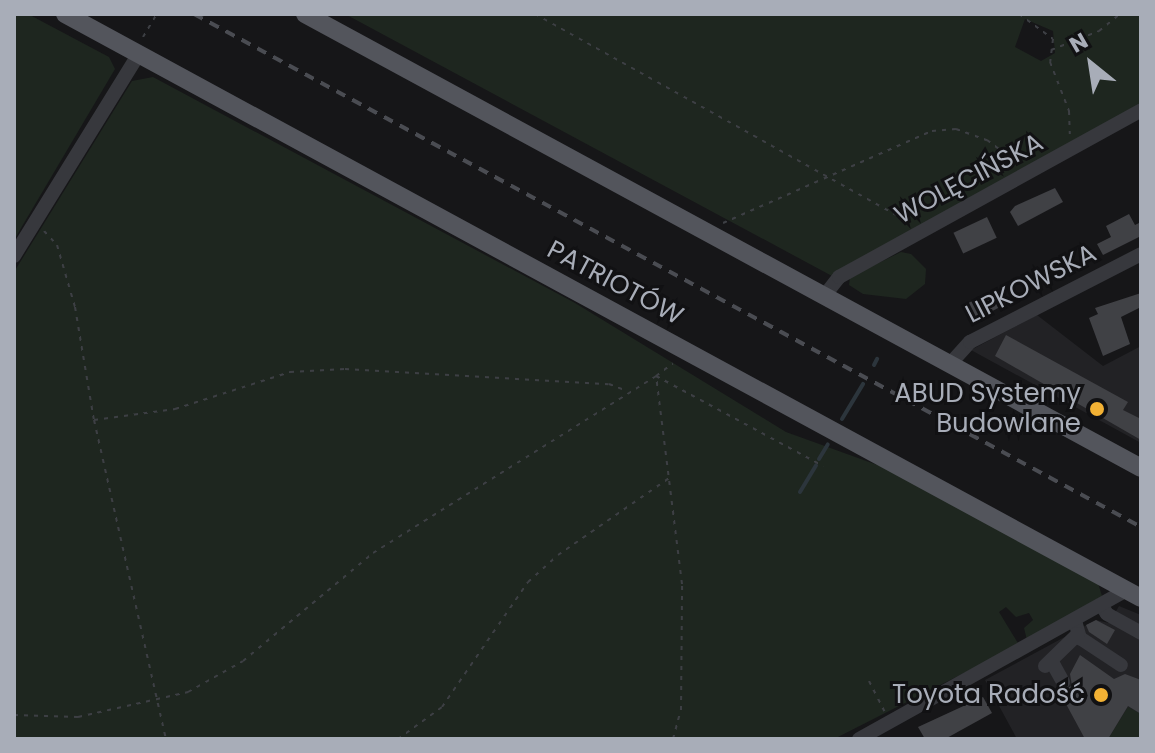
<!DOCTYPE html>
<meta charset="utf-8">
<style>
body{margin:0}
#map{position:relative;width:1155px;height:753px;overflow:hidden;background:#161618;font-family:Poppins,sans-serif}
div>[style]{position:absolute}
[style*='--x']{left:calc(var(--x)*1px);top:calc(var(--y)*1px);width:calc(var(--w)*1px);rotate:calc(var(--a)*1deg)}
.built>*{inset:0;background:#222225}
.green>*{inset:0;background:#1e261f}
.stream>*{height:4px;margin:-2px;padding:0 2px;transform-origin:2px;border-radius:2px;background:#2c353c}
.building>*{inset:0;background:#404145;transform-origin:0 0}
.path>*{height:2px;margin-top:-1px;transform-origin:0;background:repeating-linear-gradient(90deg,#3d3f44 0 4px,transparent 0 10px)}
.minor>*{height:14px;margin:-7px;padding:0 7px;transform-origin:7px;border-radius:7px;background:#37383d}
.major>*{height:18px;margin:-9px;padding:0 9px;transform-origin:9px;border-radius:9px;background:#53555c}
.rail>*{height:4px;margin-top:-2px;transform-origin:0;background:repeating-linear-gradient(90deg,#4a4c52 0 10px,transparent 0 18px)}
.dots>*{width:22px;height:22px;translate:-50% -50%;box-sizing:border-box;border:4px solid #111113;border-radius:50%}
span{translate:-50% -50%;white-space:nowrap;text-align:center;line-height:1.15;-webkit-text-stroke:6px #111113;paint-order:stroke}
.street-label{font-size:26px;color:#a8adb8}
.poi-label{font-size:26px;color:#a8adb8}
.right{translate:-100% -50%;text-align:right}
.frame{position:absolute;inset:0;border:16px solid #a8adb8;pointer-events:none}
.north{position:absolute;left:1051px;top:24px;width:80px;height:80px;-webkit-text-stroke:6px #111113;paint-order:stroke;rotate:330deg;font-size:22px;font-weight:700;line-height:32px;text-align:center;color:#a8adb8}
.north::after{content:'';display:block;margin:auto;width:28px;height:36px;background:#a8adb8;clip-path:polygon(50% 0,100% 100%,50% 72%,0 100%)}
</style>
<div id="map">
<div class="built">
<div style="clip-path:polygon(1037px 315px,1103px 366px,1141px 346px,1141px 443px,971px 350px)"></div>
<div style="clip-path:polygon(1119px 606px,1141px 615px,1141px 739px,1017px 739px,985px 680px,1096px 620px,1109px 623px)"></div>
</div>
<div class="green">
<div style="clip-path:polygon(14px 14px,28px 14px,109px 57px,115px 69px,14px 240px)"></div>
<div style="clip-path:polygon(evenodd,345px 14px,1141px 14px,1141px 108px,832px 276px,345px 14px,1025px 19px,1053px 31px,1055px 53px,1041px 61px,1015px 47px,1025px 19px)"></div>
<div style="clip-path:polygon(153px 77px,575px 303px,786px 432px,894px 471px,1098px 583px,1102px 596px,1027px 640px,1024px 628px,1033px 620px,1029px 613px,1016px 617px,1006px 607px,999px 612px,1019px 645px,834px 739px,14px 739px,14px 272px,132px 81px)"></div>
<div style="clip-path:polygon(901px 252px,911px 254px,926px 269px,925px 284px,906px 299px,863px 294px,849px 285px,850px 277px)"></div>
<div style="clip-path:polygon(1128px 707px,1141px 714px,1141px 739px,1108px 739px)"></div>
</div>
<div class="stream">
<div style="--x:874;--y:365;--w:7;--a:-63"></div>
<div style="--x:842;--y:419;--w:41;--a:-59"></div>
<div style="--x:819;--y:459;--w:17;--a:-59"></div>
<div style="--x:800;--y:492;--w:31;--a:-59"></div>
</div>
<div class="building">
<div style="clip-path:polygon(1055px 188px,1063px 202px,1018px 226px,1010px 212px,1015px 206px)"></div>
<div style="clip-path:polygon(1129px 214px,1135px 225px,1141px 222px,1141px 236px,1103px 255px,1097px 244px,1111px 237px,1106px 226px)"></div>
<div style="left:987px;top:217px;width:23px;height:37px;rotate:65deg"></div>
<div style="left:990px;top:292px;width:18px;height:31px;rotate:63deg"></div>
<div style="clip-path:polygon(1141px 293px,1141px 307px,1121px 317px,1130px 344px,1103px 356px,1089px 318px,1098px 314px,1095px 308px)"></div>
<div style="clip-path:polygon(1006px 335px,1128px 402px,1123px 410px,1141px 419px,1141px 440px,995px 356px)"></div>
<div style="clip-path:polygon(1096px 620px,1115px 630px,1107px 644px,1089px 632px,1086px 625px)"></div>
<div style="clip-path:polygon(1080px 655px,1114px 679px,1125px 674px,1141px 680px,1141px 714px,1128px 706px,1108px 739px,1085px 739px,1059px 691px,1072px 686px,1070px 674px)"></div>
<div style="clip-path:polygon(983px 697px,992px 713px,945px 739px,925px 739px,918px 727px)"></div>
</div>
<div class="path">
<div style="--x:535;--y:14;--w:430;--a:29.1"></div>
<div style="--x:1019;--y:14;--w:42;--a:36.3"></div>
<div style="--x:1053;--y:39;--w:23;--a:97"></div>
<div style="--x:1050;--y:62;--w:53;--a:68.8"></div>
<div style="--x:1069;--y:111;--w:23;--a:88"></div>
<div style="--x:143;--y:37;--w:27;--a:-59"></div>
<div style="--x:1051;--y:50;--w:52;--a:-21.6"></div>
<div style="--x:1099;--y:31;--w:27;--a:-39"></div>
<div style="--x:723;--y:223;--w:228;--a:-23.8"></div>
<div style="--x:932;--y:131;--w:24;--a:-5"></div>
<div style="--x:956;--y:129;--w:33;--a:20"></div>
<div style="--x:987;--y:140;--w:36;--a:37"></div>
<div style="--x:44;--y:231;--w:19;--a:47"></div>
<div style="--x:57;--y:245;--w:65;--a:73.8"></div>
<div style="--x:75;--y:307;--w:115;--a:80.5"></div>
<div style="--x:94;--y:420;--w:327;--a:77.3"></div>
<div style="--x:94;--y:420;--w:82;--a:-7.7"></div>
<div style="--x:175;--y:409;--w:121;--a:-17.8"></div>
<div style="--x:290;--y:372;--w:55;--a:-3.1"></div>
<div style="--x:345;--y:369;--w:264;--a:3.3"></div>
<div style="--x:609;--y:384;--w:17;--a:21"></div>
<div style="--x:869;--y:681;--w:34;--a:63"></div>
<div style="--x:14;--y:715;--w:64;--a:1.8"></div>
<div style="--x:78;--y:717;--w:113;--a:-12.8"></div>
<div style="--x:188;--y:692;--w:63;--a:-29.4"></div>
<div style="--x:243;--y:661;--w:169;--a:-39.7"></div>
<div style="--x:373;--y:553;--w:334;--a:-32"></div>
<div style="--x:656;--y:376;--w:190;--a:28.3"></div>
<div style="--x:398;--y:739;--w:54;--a:-36"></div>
<div style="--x:442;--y:707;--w:152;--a:-55.5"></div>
<div style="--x:528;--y:582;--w:40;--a:-42"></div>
<div style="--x:558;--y:555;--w:135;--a:-34.7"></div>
<div style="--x:673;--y:739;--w:30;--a:-75"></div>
<div style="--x:681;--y:710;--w:126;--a:-89.5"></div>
<div style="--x:682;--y:584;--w:210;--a:-97.1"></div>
<div style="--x:656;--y:376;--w:21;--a:-37"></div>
</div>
<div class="minor">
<div style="--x:14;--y:256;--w:238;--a:-58.3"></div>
<div style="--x:825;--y:295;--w:23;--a:-52"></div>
<div style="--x:839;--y:277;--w:345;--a:-28.9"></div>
<div style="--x:950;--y:364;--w:30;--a:-48"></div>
<div style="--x:970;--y:342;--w:192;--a:-27.2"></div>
<div style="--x:1102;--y:606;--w:9;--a:58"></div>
<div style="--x:1107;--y:614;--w:39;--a:29"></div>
<div style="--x:1075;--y:621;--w:18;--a:74"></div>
<div style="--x:1080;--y:638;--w:49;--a:33.4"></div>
<div style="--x:1052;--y:662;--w:23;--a:61"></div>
<div style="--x:1045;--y:666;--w:46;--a:-44.1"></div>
<div style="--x:859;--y:739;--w:307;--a:-29.1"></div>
</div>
<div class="major">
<div style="--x:65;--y:14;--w:1224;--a:28.49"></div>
<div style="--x:305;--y:14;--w:951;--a:28.5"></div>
</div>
<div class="rail">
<div style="--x:194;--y:14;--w:1077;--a:28.44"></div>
</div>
<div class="dots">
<div style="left:1097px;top:409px;background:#f2b134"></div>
<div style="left:1101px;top:695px;background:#f2b134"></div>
</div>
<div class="street-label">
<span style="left:969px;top:179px;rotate:-28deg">WOLĘCIŃSKA</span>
<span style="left:615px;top:283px;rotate:28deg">PATRIOTÓW</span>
<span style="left:1031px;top:284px;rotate:-27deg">LIPKOWSKA</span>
</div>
<div class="poi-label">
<span class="right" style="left:1081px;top:409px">ABUD Systemy<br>Budowlane</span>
<span class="right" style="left:1085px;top:695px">Toyota Radość</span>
</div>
<div class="frame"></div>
<div class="north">N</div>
</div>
